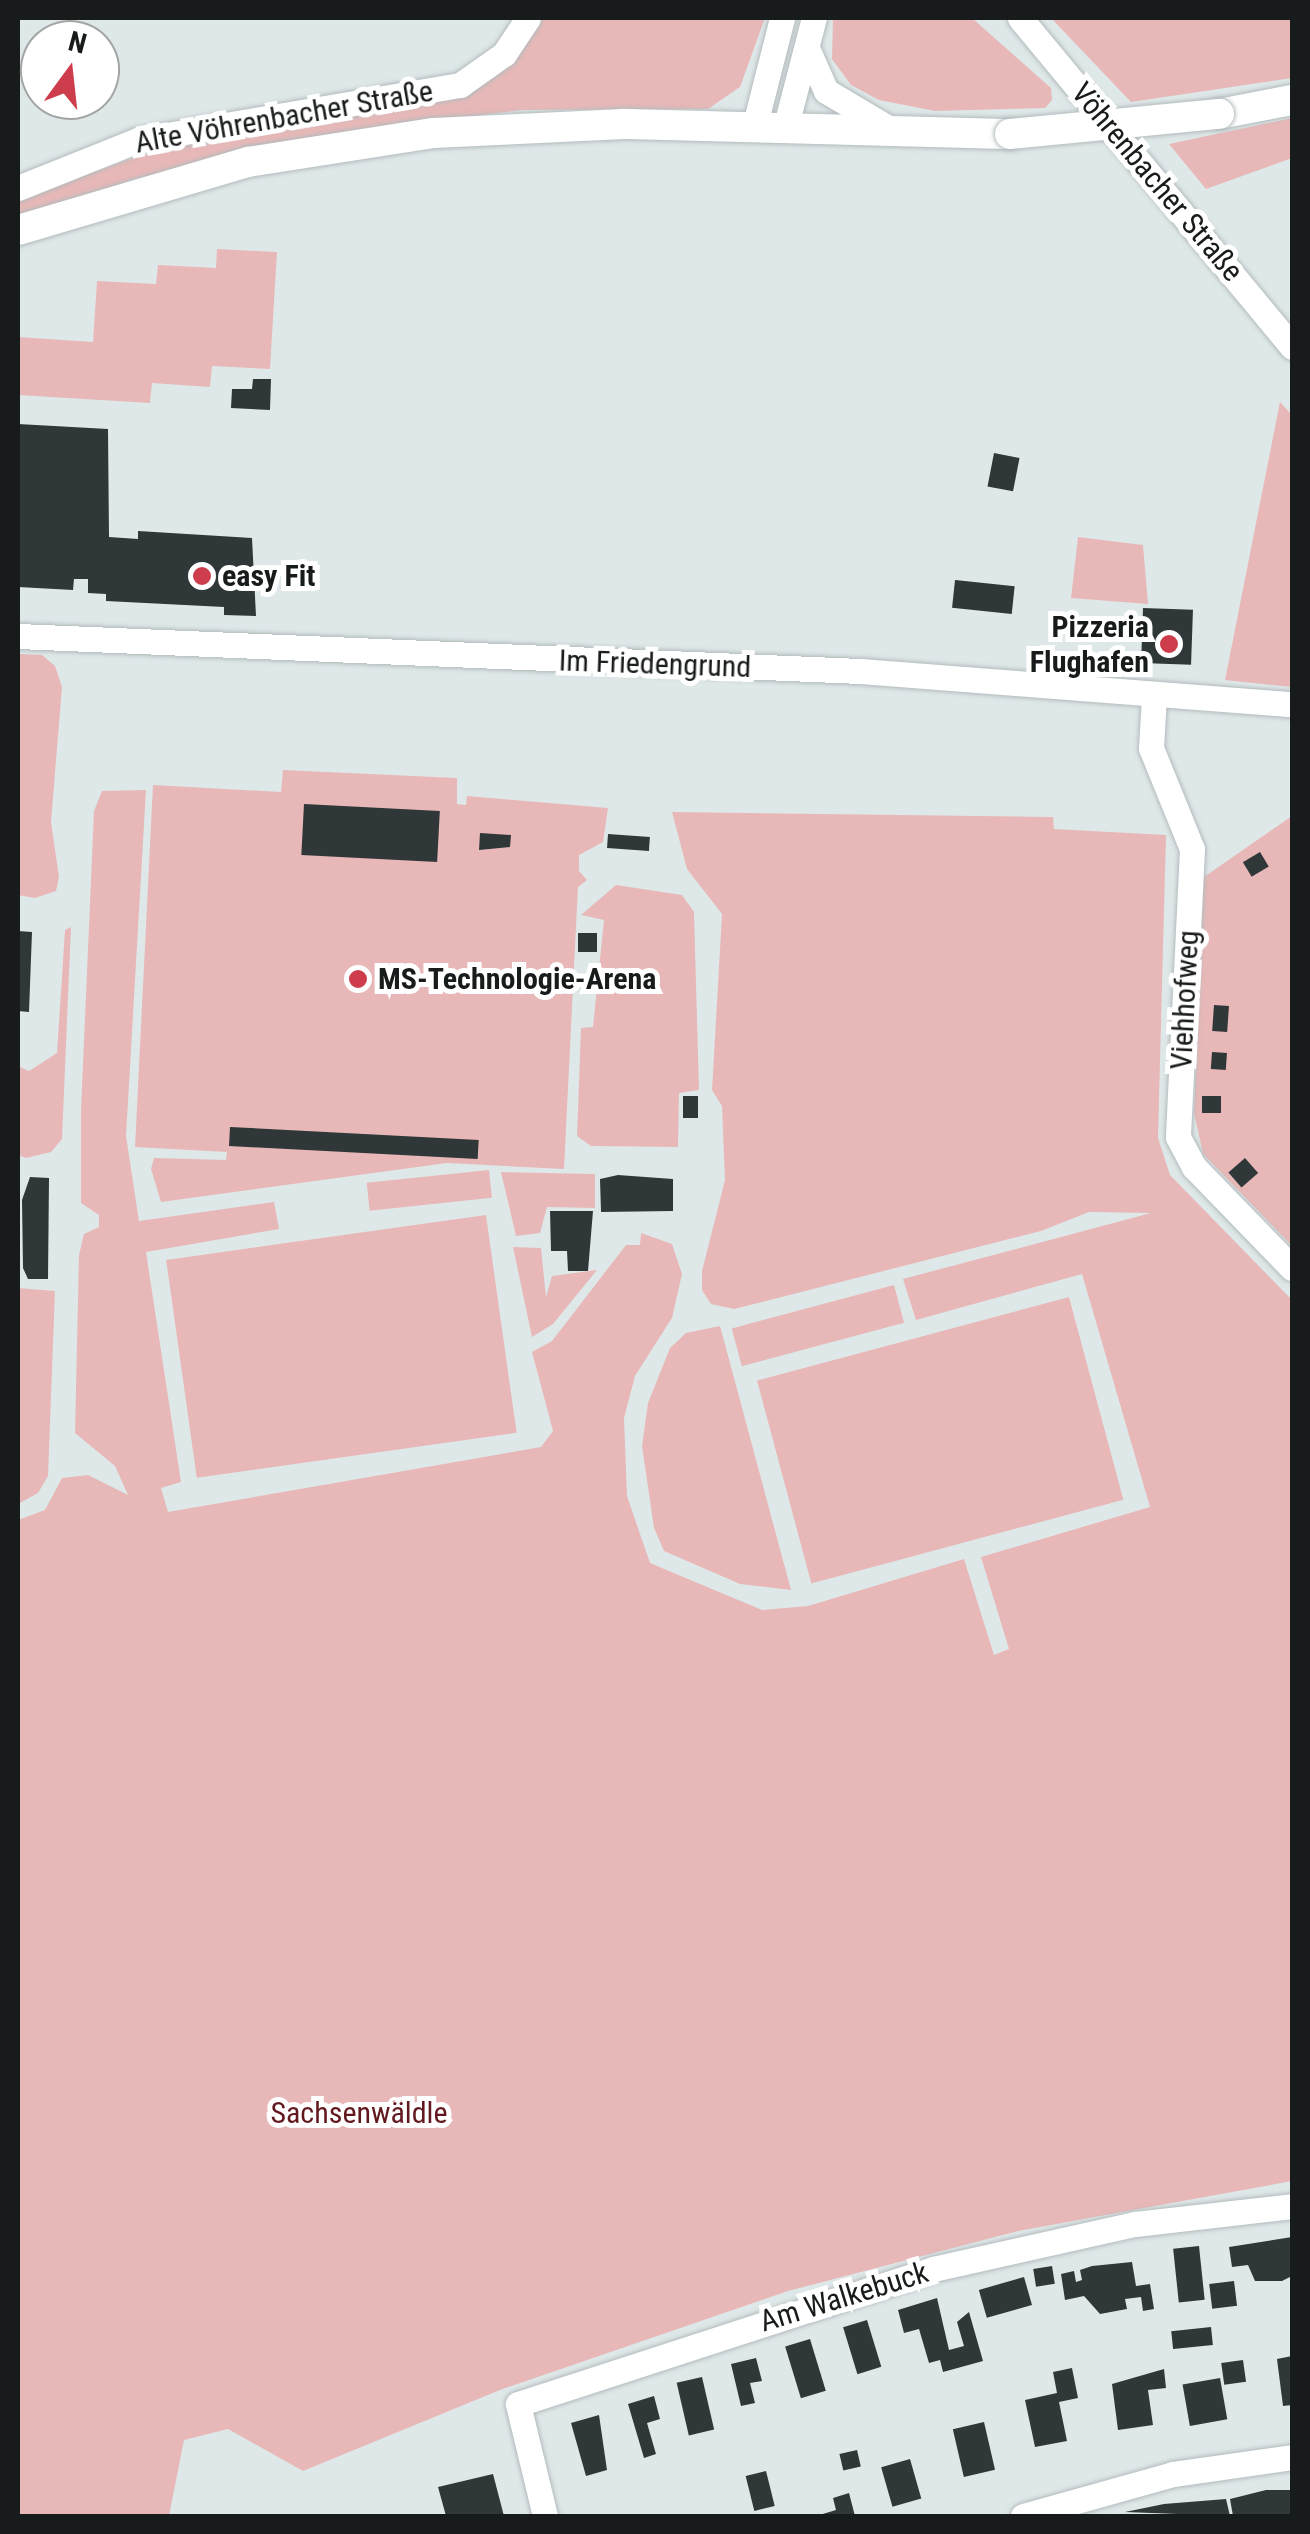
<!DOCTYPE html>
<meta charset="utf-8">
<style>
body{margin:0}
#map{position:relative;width:1310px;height:2534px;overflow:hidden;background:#dfe8e9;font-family:"Roboto Condensed",sans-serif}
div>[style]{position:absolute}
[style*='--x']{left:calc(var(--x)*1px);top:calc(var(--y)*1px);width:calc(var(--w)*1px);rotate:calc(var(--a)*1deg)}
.green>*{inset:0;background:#e8b8b8;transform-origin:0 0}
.building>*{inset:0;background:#303738;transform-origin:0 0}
.roads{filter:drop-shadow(0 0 2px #b3bbbd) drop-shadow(0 0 2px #b3bbbd)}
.minor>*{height:25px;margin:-12.5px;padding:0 12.5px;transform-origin:12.5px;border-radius:12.5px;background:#fff}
.major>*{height:30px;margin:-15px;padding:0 15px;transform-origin:15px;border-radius:15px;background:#fff}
.bridges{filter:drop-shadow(0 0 2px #b3bbbd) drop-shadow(0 0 2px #b3bbbd)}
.major-bridge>*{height:30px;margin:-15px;padding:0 15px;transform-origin:15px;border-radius:15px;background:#fff}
.dots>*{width:28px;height:28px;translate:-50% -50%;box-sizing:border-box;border:5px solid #fff;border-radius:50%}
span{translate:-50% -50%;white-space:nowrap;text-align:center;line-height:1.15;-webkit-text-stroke:10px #fff;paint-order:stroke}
.street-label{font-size:30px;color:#181b1b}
.poi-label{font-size:30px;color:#181b1b;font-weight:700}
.left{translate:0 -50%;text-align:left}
.right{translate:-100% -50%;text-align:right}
.park-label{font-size:30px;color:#62181f}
.frame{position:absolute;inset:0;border:20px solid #181b1b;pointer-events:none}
.north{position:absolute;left:20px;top:20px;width:100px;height:100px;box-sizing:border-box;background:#fff;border:2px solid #a3a4a4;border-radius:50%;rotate:15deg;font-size:28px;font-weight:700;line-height:40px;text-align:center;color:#181b1b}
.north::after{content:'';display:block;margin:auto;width:35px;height:45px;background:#cd3d4c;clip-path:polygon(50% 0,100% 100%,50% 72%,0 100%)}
</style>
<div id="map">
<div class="green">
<div style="clip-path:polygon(542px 18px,765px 18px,740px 87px,708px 109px,522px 110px,344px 132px,134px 179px,18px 220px,18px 199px,164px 147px,456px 92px,495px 77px,517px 58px)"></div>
<div style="clip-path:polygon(833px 18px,972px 18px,1051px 88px,1052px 100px,1045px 108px,935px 111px,879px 100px,851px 85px,832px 59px)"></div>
<div style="clip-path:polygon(1051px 18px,1292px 18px,1292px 78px,1131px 102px)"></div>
<div style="clip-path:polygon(1292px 118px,1292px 158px,1206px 189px,1169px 144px)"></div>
<div style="clip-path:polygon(217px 249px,277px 252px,270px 369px,212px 366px,210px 387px,152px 383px,150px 403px,18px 395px,18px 337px,93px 342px,97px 281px,156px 284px,158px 265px,216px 268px)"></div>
<div style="clip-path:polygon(1280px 402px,1292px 415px,1292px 687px,1225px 680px)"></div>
<div style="clip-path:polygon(1078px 537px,1143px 545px,1148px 604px,1071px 598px)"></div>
<div style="clip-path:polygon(18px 654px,42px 655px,55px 666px,62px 687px,51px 822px,59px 877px,56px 891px,35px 898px,18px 895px)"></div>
<div style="clip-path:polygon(283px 770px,457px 778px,457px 804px,466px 805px,467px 796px,608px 808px,603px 842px,579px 855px,579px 871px,587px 880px,578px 887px,564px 1169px,447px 1163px,161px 1202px,151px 1169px,154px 1158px,226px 1160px,227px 1152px,135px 1147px,153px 785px,281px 792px)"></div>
<div style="clip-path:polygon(146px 790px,126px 1136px,139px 1221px,274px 1202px,279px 1229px,146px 1252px,181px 1482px,161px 1488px,168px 1512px,541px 1447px,553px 1431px,532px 1352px,552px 1341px,626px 1245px,640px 1245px,641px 1233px,672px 1244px,682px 1274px,672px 1318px,635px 1376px,624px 1418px,627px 1496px,650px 1563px,762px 1610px,808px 1606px,964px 1559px,994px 1655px,1009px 1649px,981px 1557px,1150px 1507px,1082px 1274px,916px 1320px,903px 1279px,1151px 1213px,1089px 1212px,1041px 1231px,734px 1309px,711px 1304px,702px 1290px,702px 1271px,725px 1180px,722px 1106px,712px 1090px,722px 914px,687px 869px,672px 812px,1053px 817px,1054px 829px,1166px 835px,1158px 1138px,1170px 1175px,1292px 1300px,1292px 2181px,1018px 2231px,788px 2291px,500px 2390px,303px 2471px,228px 2429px,184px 2440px,169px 2516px,18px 2516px,18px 1520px,45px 1510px,62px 1478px,88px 1475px,128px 1495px,115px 1466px,75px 1433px,79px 1255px,84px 1234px,99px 1227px,99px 1215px,81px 1203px,81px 1110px,94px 811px,102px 791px)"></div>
<div style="clip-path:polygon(1292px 816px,1292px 1246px,1203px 1154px,1194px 1113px,1204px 877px)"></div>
<div style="clip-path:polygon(616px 885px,682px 895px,694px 912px,699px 1090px,679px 1093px,678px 1147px,591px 1146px,577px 1136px,581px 1028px,593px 1027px,604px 920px,581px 915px)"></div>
<div style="clip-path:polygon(71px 927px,62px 1139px,51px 1152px,26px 1158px,18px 1155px,18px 1066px,29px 1071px,57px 1053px,65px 930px)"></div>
<div style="left:489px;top:1170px;width:28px;height:123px;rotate:84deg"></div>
<div style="clip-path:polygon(501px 1172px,595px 1174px,595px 1208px,547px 1207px,540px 1233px,516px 1236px)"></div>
<div style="left:486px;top:1215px;width:220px;height:323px;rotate:82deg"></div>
<div style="clip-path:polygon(513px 1247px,541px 1248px,546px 1297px,552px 1276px,597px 1270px,553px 1324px,532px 1337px)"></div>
<div style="left:894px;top:1285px;width:39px;height:168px;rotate:75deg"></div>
<div style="clip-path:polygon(18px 1288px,55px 1291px,48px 1476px,38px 1493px,18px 1504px)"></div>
<div style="left:1069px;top:1297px;width:210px;height:323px;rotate:75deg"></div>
<div style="clip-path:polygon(720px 1326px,791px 1590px,740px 1584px,664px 1551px,654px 1528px,642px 1446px,648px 1403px,670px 1348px,686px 1333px)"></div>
</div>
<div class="building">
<div style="clip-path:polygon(253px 379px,271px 379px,270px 410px,231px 408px,232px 389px,252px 389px)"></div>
<div style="clip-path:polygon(18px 424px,108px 429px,109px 537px,138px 539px,138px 531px,252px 538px,256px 616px,224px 615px,224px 607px,106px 601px,106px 594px,88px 593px,88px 579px,74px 579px,73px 590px,18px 587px)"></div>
<div style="left:994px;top:453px;width:26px;height:34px;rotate:11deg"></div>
<div style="left:955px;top:580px;width:60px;height:28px;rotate:6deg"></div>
<div style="left:1143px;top:608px;width:50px;height:55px;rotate:2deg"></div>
<div style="left:304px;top:804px;width:136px;height:51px;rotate:3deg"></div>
<div style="clip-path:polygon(480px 833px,511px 835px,510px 847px,479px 850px)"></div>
<div style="left:608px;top:834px;width:42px;height:14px;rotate:4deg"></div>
<div style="left:1260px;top:852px;width:17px;height:20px;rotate:59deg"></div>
<div style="clip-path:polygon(18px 931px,32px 932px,29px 1012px,18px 1011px)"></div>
<div style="left:578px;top:933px;width:19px;height:19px"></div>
<div style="left:1214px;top:1005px;width:15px;height:26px;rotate:4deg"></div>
<div style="left:1212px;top:1052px;width:15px;height:17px;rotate:4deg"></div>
<div style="left:683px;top:1096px;width:15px;height:22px"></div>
<div style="left:1202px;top:1096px;width:19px;height:17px"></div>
<div style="left:230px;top:1127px;width:249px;height:19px;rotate:3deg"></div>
<div style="left:1245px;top:1158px;width:20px;height:22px;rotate:49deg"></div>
<div style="clip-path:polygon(618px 1175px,673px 1179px,673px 1211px,601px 1212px,600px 1179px)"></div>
<div style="clip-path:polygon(30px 1177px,49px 1178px,48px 1279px,28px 1279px,23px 1268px,22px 1200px)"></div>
<div style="clip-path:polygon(550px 1211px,593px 1211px,588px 1271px,568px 1271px,567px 1251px,551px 1251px)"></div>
<div style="clip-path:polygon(1292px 2237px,1292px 2276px,1282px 2281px,1255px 2281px,1248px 2265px,1232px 2267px,1229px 2247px)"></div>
<div style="left:1199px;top:2246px;width:54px;height:26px;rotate:84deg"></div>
<div style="clip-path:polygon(1132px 2262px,1136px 2286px,1150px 2284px,1154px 2309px,1143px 2311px,1141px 2297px,1125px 2299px,1127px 2309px,1100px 2314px,1084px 2296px,1065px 2300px,1061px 2274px,1074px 2271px,1076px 2282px,1082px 2280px,1080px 2270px,1092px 2266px)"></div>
<div style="left:1052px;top:2266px;width:18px;height:19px;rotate:81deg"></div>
<div style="left:1024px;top:2277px;width:29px;height:47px;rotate:74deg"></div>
<div style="left:1234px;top:2281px;width:25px;height:25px;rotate:83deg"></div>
<div style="clip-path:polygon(937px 2298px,949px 2350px,964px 2346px,957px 2322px,969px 2312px,983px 2361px,943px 2372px,940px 2360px,929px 2363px,919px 2329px,904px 2333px,898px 2310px)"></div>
<div style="left:867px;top:2320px;width:49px;height:25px;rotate:73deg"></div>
<div style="left:1211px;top:2327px;width:18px;height:40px;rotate:84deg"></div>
<div style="left:810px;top:2339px;width:54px;height:26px;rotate:73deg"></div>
<div style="clip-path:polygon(1292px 2356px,1292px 2405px,1283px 2406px,1277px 2359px)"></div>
<div style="clip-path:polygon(756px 2358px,762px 2381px,750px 2383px,755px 2403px,741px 2406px,731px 2364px)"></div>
<div style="left:1243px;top:2360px;width:22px;height:22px;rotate:82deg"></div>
<div style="clip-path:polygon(1072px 2368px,1078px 2398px,1059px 2402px,1067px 2441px,1035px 2447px,1025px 2400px,1057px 2393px,1053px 2372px)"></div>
<div style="clip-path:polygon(1164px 2369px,1166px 2388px,1148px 2390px,1153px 2425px,1118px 2430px,1112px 2384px)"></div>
<div style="left:702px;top:2377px;width:54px;height:26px;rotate:77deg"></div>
<div style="left:1220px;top:2378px;width:42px;height:38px;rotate:80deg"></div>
<div style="clip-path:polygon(654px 2396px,660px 2419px,647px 2423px,656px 2454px,644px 2458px,628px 2404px)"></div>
<div style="clip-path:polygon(599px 2415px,607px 2470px,586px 2476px,571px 2423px)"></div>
<div style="left:984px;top:2422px;width:49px;height:32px;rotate:77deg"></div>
<div style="left:857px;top:2450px;width:17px;height:18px;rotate:77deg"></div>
<div style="left:910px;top:2459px;width:41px;height:30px;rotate:74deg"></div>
<div style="left:766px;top:2471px;width:36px;height:21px;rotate:76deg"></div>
<div style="clip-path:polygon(493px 2474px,504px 2516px,446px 2516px,438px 2487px)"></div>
<div style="clip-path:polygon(1266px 2490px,1292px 2490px,1292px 2516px,1233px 2516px,1230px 2499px)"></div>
<div style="clip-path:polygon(849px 2493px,855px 2516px,816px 2516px,836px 2510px,833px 2498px)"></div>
<div style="clip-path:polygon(1226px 2499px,1230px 2516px,1125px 2512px,1164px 2504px)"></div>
</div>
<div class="roads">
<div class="minor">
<div style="--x:1020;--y:18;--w:427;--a:50.4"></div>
<div style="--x:807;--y:48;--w:47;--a:66.2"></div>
<div style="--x:826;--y:91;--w:74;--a:30.7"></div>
<div style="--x:754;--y:128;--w:114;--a:-75.7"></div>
<div style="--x:785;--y:129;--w:115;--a:-75.4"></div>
<div style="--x:18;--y:188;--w:129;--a:-21.8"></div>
<div style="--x:138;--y:140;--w:327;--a:-9.7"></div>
<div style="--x:460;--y:85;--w:54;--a:-35.2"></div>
<div style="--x:504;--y:54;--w:43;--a:-56.3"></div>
<div style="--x:18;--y:636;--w:843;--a:2.38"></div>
<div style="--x:860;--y:671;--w:433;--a:4.4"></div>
<div style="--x:1154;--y:696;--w:52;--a:93.3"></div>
<div style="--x:1151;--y:748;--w:109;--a:67.9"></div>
<div style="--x:1192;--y:849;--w:288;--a:92.8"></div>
<div style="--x:1178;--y:1137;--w:34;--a:62"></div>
<div style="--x:1194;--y:1167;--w:141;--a:45.9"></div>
<div style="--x:545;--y:2516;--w:115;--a:-103.6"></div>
<div style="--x:518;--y:2404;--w:436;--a:-18"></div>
<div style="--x:933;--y:2269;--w:207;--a:-12.6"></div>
<div style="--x:1135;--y:2224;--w:158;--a:-6.5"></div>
<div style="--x:1023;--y:2516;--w:156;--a:-15.6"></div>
<div style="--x:1173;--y:2474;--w:120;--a:-8.1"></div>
</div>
<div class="major">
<div style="--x:1219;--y:114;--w:74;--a:-10.9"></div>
<div style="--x:18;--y:230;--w:240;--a:-16.5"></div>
<div style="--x:248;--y:162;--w:188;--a:-8.9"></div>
<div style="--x:434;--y:133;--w:190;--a:-2.7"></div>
<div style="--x:624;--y:124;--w:386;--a:1.5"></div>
</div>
</div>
<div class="bridges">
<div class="major-bridge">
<div style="--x:1010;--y:134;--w:210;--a:-5.5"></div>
</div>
</div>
<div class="dots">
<div style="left:202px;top:576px;background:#cd3d4c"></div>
<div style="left:1169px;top:644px;background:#cd3d4c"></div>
<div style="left:358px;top:979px;background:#cd3d4c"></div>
</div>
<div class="street-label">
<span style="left:284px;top:117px;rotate:-10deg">Alte Vöhrenbacher Straße</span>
<span style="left:1157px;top:182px;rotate:50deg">Vöhrenbacher Straße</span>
<span style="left:655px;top:664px;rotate:2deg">Im Friedengrund</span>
<span style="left:1185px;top:1000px;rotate:-87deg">Viehhofweg</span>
<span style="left:844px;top:2297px;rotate:-17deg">Am Walkebuck</span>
</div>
<div class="poi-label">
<span class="left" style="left:222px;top:576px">easy Fit</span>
<span class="right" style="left:1149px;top:644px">Pizzeria<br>Flughafen</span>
<span class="left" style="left:378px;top:979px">MS-Technologie-Arena</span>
</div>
<div class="park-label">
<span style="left:359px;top:2113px">Sachsenwäldle</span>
</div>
<div class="frame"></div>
<div class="north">N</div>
</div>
